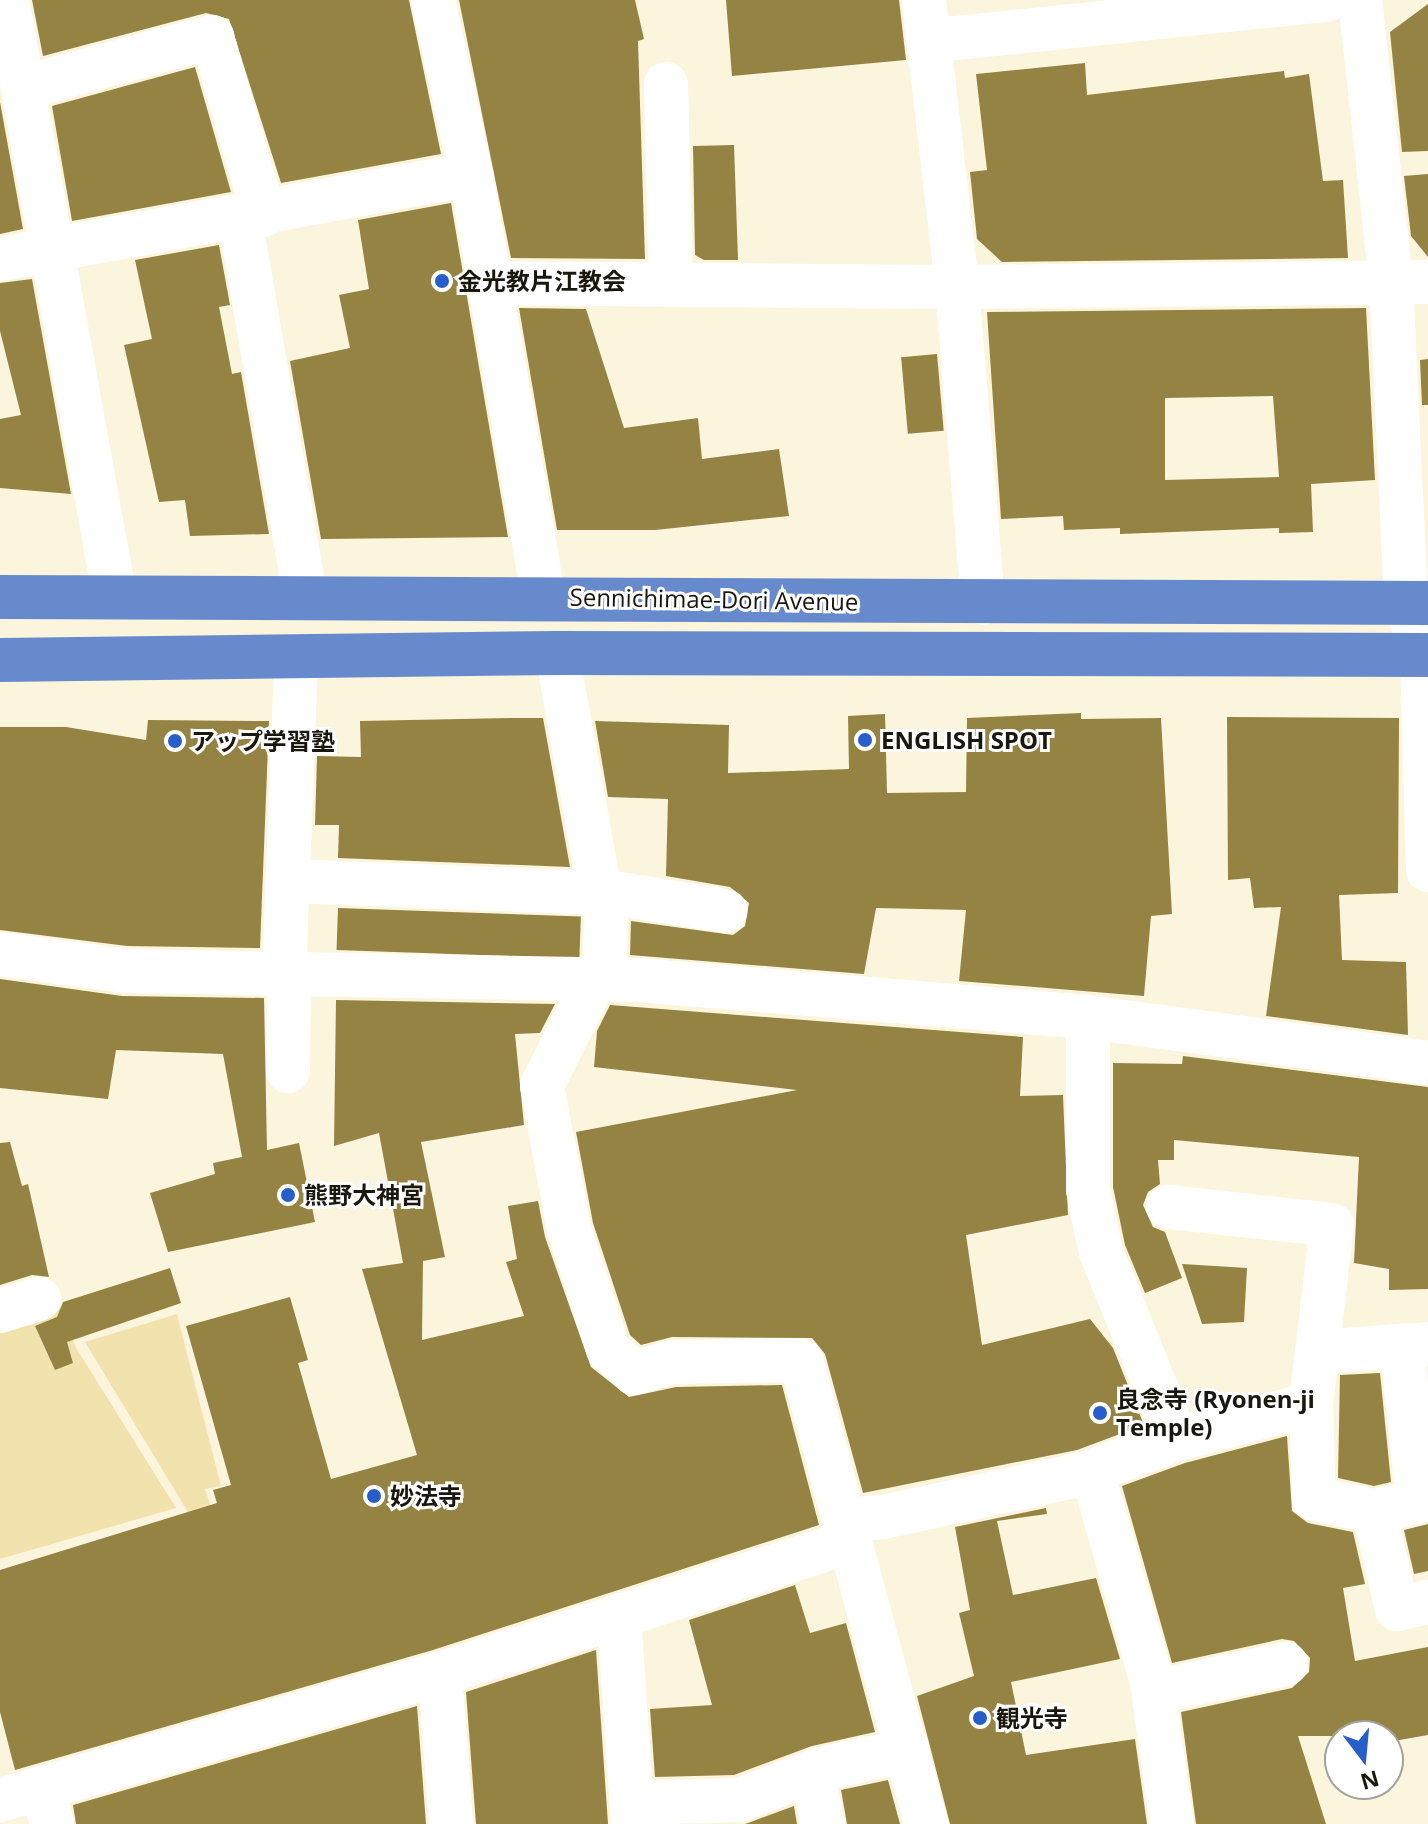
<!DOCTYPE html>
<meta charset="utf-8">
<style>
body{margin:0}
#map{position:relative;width:1428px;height:1824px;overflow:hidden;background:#fbf5dd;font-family:"Open Sans","Noto Sans JP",sans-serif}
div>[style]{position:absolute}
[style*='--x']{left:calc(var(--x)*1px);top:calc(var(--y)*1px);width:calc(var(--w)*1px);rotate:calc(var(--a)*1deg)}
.green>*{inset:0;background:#f2e3ae}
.building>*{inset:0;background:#958344;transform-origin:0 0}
.minor>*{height:44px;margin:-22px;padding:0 22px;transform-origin:22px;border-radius:22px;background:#fff}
.highway>*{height:44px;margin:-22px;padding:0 22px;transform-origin:22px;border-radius:22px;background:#678acc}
.dots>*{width:22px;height:22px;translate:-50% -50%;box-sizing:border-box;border:4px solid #fff;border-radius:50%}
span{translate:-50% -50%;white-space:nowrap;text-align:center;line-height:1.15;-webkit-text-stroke:6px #fff;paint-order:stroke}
.poi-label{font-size:24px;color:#1a170f;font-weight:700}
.left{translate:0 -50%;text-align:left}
.street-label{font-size:24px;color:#1a170f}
.north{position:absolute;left:1324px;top:1720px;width:80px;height:80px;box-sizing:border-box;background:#fff;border:2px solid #a3a29f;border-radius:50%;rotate:164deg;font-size:22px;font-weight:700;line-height:32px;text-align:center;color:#1a170f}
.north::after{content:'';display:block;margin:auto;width:28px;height:36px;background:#275ecb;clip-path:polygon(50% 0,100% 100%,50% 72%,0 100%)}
</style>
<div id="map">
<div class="green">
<div style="clip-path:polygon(62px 1307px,75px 1346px,176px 1508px,0 1559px,0 1327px)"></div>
<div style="clip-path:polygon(177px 1314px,221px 1486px,205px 1489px,219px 1531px,203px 1537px,85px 1342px)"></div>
</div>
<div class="building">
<div style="clip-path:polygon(32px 0,409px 0,441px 154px,281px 183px,229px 19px,206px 13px,43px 56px)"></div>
<div style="clip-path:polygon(459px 0,635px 0,644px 39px,638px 41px,645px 259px,511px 258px)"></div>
<div style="clip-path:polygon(726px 0,899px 0,906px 60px,732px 76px)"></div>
<div style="clip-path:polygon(1428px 4px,1428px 151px,1402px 152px,1390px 32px)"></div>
<div style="clip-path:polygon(1085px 63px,1087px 95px,1284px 71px,1285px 78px,1309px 74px,1323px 181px,1343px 180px,1348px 258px,1002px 262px,977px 239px,970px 172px,987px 170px,976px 74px)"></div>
<div style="clip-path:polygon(195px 67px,231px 192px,72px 221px,52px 106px)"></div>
<div style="clip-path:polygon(0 102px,23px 229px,0 234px)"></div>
<div style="clip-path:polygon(734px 145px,738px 260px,704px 260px,695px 255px,693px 146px)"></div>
<div style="clip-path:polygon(1428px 174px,1428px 257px,1411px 236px,1404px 176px)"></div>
<div style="clip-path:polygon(451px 203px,508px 537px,321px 539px,290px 361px,350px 348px,339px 295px,369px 289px,358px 220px)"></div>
<div style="clip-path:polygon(219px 245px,230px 305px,219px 307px,232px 374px,241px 372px,269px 534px,190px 536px,185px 500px,159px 502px,124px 345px,152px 339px,135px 260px)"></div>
<div style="clip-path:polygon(32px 279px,71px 494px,0 488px,0 419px,21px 415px,0 331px,0 283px)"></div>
<div style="clip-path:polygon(519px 308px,586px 309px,624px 428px,698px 418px,702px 459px,779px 449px,789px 516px,655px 530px,557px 530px)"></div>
<div style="clip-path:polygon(evenodd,1366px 308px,1375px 480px,1311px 484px,1313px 532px,1279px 533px,1279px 528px,1120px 534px,1120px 528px,1064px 530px,1063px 516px,1001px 519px,987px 312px,1366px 308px,1273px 396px,1279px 477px,1165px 480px,1165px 398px,1273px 396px)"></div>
<div style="left:937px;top:354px;width:77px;height:36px;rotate:85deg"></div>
<div style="clip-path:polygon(1428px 359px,1428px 405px,1422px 405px,1420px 360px)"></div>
<div style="clip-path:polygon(1081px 713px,1081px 719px,1161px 718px,1172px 914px,1151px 916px,1144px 996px,959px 981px,966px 910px,876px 908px,864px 974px,630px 955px,631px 921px,733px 935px,745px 926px,749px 903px,730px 887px,666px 876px,668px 799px,608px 797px,595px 721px,729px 725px,728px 773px,849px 769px,848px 716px,885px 714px,887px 793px,966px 792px,967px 718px)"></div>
<div style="clip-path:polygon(1227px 717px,1399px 718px,1398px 893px,1339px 895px,1342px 960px,1406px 962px,1408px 1035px,1266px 1016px,1281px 907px,1254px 908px,1250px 878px,1228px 880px)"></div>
<div style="clip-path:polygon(510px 718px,543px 718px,570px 867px,338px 858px,339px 825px,315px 825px,317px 756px,361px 757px,360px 721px)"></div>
<div style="clip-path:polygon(148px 720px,269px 721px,260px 948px,127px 946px,0 930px,0 727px,66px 727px,146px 740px)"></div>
<div style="left:338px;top:908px;width:243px;height:42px;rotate:2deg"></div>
<div style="clip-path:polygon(0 979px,122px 996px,264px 998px,267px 1150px,299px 1143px,315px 1222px,168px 1252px,150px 1193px,215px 1174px,213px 1163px,242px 1157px,223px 1054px,116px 1050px,108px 1099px,0 1088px)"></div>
<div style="clip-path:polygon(336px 1000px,555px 1004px,540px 1033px,515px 1034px,524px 1125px,421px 1142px,445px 1257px,423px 1261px,422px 1340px,524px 1316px,506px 1262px,517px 1259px,508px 1206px,538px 1201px,545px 1237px,591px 1367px,629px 1397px,676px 1387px,782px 1385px,819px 1525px,433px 1650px,15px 1770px,0 1712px,0 1570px,217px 1503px,213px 1490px,231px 1485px,186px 1326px,290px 1297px,308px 1360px,298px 1363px,331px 1479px,417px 1455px,362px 1269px,403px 1263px,379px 1133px,334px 1146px)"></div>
<div style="clip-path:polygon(610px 1005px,1023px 1037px,1020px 1096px,1063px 1095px,1068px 1215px,966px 1235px,982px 1345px,1090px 1319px,1113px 1348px,1144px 1425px,1077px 1450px,863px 1493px,825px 1354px,812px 1338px,672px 1337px,641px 1345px,630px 1335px,593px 1223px,576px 1132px,797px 1090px,594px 1067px,597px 1031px)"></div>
<div style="clip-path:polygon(1183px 1056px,1428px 1087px,1428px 1289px,1389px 1290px,1389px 1269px,1354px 1263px,1359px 1157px,1174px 1140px,1174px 1160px,1158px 1160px,1160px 1184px,1148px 1192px,1143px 1205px,1153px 1227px,1165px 1232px,1182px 1278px,1145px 1293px,1125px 1245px,1113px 1187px,1113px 1063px,1182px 1064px)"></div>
<div style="clip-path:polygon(10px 1142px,22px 1186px,28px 1184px,49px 1277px,32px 1275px,0 1285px,0 1143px)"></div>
<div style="clip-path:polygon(1182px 1264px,1247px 1268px,1244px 1322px,1202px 1324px)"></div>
<div style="clip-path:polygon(170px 1268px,181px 1303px,67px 1342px,73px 1363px,55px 1370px,35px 1326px,57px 1317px,63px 1302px)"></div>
<div style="clip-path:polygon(1380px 1373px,1391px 1482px,1374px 1486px,1338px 1478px,1340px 1375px)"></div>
<div style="clip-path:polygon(1287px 1436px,1292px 1511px,1308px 1523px,1353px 1532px,1365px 1584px,1343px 1588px,1355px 1661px,1428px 1647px,1428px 1735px,1388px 1742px,1388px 1736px,1298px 1736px,1326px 1824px,1196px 1824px,1181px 1712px,1292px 1688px,1309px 1672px,1310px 1658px,1294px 1641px,1282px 1639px,1172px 1663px,1122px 1486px,1185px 1463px)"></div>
<div style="clip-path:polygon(1046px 1508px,1047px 1514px,997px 1521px,1013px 1595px,1096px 1578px,1120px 1659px,1011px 1682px,1026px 1755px,1135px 1739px,1147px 1824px,950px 1824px,917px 1696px,974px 1676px,959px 1613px,970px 1610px,955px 1527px)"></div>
<div style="clip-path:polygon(1428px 1524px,1428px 1571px,1414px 1574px,1404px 1530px)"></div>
<div style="clip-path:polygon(795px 1585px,810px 1633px,846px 1623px,875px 1732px,812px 1746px,734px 1775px,655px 1777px,650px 1709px,712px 1705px,689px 1620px)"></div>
<div style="clip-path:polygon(596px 1650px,608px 1824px,476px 1824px,466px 1692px)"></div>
<div style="clip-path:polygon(417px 1706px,426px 1824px,76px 1824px,73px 1805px)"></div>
<div style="clip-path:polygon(888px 1780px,900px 1824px,847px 1824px,841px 1790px)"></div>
<div style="clip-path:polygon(794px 1806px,797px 1824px,745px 1824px,748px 1823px)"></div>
</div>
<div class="minor">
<div style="--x:7;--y:0;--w:603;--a:79.77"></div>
<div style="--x:433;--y:0;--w:178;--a:77.7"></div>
<div style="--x:471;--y:174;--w:428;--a:80.3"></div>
<div style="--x:924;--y:0;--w:289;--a:83.4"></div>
<div style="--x:957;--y:287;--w:317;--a:85.3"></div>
<div style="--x:1360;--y:0;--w:284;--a:83.7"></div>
<div style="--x:1391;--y:282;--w:321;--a:87.3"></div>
<div style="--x:1406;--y:603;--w:54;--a:72.9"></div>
<div style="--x:1422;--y:655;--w:215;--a:88.4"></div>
<div style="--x:928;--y:41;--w:402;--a:-5.9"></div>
<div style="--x:666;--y:84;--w:200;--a:88.6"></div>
<div style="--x:25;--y:87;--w:194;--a:-15"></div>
<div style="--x:212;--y:37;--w:185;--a:73.7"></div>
<div style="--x:240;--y:219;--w:381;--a:80.2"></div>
<div style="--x:0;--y:259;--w:479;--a:-10.2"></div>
<div style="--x:486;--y:283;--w:471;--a:0.5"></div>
<div style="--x:957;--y:287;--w:471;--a:-0.6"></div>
<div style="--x:557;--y:653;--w:244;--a:79.8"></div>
<div style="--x:600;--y:893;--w:7;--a:-8"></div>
<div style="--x:607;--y:892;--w:87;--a:92"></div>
<div style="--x:289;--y:881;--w:311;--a:2.2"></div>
<div style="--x:607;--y:892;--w:120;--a:9.1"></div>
<div style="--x:0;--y:954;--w:126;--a:7.7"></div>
<div style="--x:125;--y:971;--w:513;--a:1.01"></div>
<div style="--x:638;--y:980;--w:452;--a:4.7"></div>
<div style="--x:1088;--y:1017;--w:343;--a:7.7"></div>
<div style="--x:284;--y:975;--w:319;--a:-87.8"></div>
<div style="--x:595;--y:979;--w:119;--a:116.4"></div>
<div style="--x:542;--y:1086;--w:146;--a:79.3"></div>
<div style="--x:569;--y:1229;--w:126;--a:72"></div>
<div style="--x:608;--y:1349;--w:35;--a:43"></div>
<div style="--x:634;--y:1373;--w:40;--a:-16"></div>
<div style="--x:672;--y:1362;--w:129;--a:-0.9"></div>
<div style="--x:801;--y:1360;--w:481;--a:74.9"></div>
<div style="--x:1088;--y:1017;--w:173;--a:90"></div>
<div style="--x:1088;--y:1190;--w:63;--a:78.2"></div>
<div style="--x:1101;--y:1252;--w:202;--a:67.9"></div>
<div style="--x:288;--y:1071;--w:96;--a:-89.4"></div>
<div style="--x:0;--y:1311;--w:41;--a:-17.1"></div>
<div style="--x:1317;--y:1352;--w:111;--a:-4.1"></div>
<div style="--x:1311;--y:1404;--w:95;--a:88.2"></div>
<div style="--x:1314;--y:1499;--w:61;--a:11.3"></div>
<div style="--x:1374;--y:1511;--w:101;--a:76.8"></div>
<div style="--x:1397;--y:1609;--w:32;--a:-13"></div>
<div style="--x:1092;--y:1471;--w:219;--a:74.1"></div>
<div style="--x:1152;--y:1682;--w:143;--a:82"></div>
<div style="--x:1374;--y:1511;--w:45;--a:-11.6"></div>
<div style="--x:1418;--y:1502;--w:157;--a:-95.9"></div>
<div style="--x:843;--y:1520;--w:40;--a:-4.3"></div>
<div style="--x:883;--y:1517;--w:206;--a:-12.1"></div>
<div style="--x:1084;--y:1474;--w:99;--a:-20.6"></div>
<div style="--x:1177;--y:1439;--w:138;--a:-14.6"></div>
<div style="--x:1311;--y:1404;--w:180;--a:-83.3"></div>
<div style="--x:1332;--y:1225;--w:165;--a:-173.7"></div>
<div style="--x:619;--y:1615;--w:209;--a:86.2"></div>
<div style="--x:440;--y:1674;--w:150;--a:85.8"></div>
<div style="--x:1154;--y:1692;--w:135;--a:-12"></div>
<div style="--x:812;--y:1772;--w:53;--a:78.1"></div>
<div style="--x:42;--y:1788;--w:37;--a:74"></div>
<div style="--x:0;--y:1800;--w:458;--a:-16"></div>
<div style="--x:440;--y:1674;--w:429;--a:-17.9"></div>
<div style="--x:632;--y:1803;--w:107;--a:-1.6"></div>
<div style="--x:739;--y:1800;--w:88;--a:-20.7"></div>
<div style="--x:821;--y:1769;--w:89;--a:-12.3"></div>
</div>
<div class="highway">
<div style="--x:0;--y:597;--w:1428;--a:0.24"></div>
<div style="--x:0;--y:660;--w:557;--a:-0.72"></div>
<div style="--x:557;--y:653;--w:871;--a:0.13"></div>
</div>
<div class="dots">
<div style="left:442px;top:281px;background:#275ecb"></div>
<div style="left:865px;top:740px;background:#275ecb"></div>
<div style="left:175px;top:741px;background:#275ecb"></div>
<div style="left:288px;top:1195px;background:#275ecb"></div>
<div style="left:1100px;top:1413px;background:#275ecb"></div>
<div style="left:374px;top:1496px;background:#275ecb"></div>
<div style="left:980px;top:1718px;background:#275ecb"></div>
</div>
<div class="poi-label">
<span class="left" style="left:458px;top:281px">金光教片江教会</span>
<span class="left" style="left:881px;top:740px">ENGLISH SPOT</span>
<span class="left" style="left:191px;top:741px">アップ学習塾</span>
<span class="left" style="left:304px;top:1195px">熊野大神宮</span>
<span class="left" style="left:1116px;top:1413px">良念寺 (Ryonen-ji<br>Temple)</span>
<span class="left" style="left:390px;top:1496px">妙法寺</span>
<span class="left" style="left:996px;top:1718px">観光寺</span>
</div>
<div class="street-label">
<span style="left:714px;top:599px;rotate:1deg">Sennichimae-Dori Avenue</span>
</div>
<div class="north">N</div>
</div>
